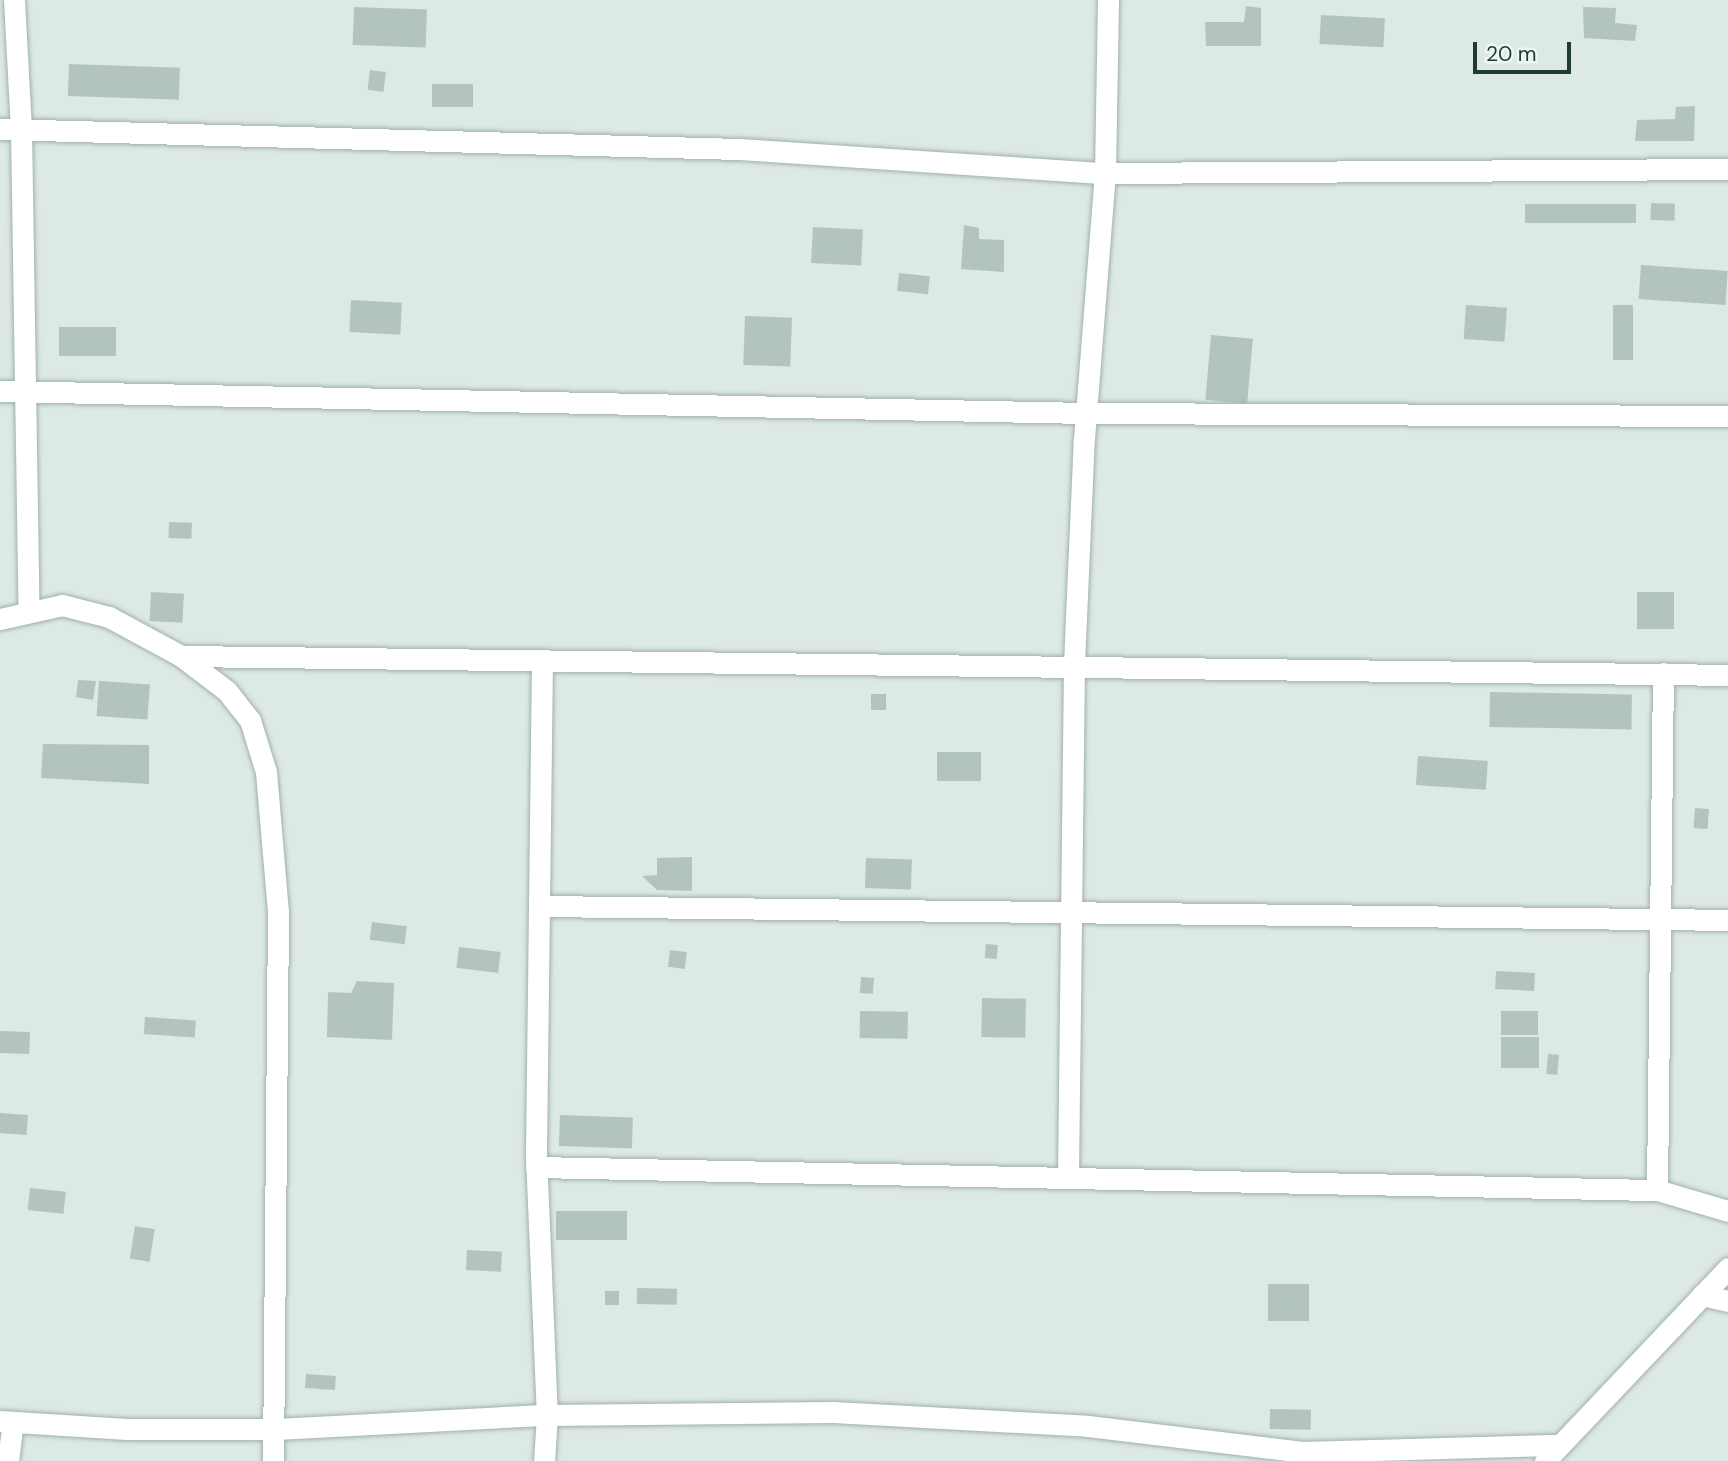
<!DOCTYPE html>
<style>
body{margin:0}
#map{position:relative;width:1728px;height:1461px;overflow:hidden;background:#dde9e5;font-family:"DM Sans",sans-serif}
div>[style]{position:absolute}
[style*='--x']{left:calc(var(--x)*1px);top:calc(var(--y)*1px);width:calc(var(--w)*1px);rotate:calc(var(--a)*1deg)}
.building>*{inset:0;background:#b3c4be;transform-origin:0 0}
.roads{filter:drop-shadow(0 0 2px #a0b1ac) drop-shadow(0 0 2px #a0b1ac)}
.street>*{height:21px;margin:-10.5px;padding:0 10.5px;transform-origin:10.5px;border-radius:10.5px;background:#fff}
.secondary>*{height:21px;margin:-10.5px;padding:0 10.5px;transform-origin:10.5px;border-radius:10.5px;background:#fff}
span{translate:-50% -50%;white-space:nowrap;text-align:center;line-height:1.15;-webkit-text-stroke:7px #edf6f2;paint-order:stroke}
.scale{position:absolute;left:1473px;top:42px;width:98px;height:32px;box-sizing:border-box;border:4px solid #1f3933;border-top:0;padding-left:9px;font-size:21px;line-height:24px;white-space:nowrap;color:#1f3933;-webkit-text-stroke:5px #edf6f2;paint-order:stroke}
</style>
<div id="map">
<div class="building">
<div style="clip-path:polygon(1246px 6px,1261px 8px,1261px 46px,1206px 46px,1205px 22px,1244px 22px)"></div>
<div style="left:354px;top:7px;width:73px;height:38px;rotate:2deg"></div>
<div style="clip-path:polygon(1583px 7px,1616px 8px,1615px 23px,1637px 25px,1635px 41px,1584px 38px)"></div>
<div style="left:1321px;top:15px;width:64px;height:29px;rotate:3deg"></div>
<div style="left:69px;top:64px;width:111px;height:32px;rotate:2deg"></div>
<div style="left:370px;top:70px;width:16px;height:20px;rotate:7deg"></div>
<div style="left:432px;top:84px;width:41px;height:23px"></div>
<div style="clip-path:polygon(1695px 106px,1694px 141px,1635px 141px,1637px 120px,1675px 119px,1676px 107px)"></div>
<div style="left:1651px;top:203px;width:24px;height:17px;rotate:2deg"></div>
<div style="left:1525px;top:204px;width:111px;height:19px"></div>
<div style="clip-path:polygon(964px 225px,979px 228px,979px 239px,1004px 240px,1004px 272px,961px 269px)"></div>
<div style="left:813px;top:227px;width:50px;height:36px;rotate:3deg"></div>
<div style="left:1641px;top:265px;width:87px;height:34px;rotate:4deg"></div>
<div style="left:899px;top:273px;width:31px;height:18px;rotate:6deg"></div>
<div style="left:351px;top:300px;width:51px;height:32px;rotate:3deg"></div>
<div style="left:1466px;top:305px;width:41px;height:34px;rotate:4deg"></div>
<div style="left:1613px;top:305px;width:20px;height:55px"></div>
<div style="left:745px;top:316px;width:47px;height:49px;rotate:2deg"></div>
<div style="left:59px;top:327px;width:57px;height:29px"></div>
<div style="left:1211px;top:335px;width:42px;height:65px;rotate:5deg"></div>
<div style="left:169px;top:522px;width:23px;height:16px;rotate:2deg"></div>
<div style="left:151px;top:592px;width:33px;height:29px;rotate:3deg"></div>
<div style="left:1637px;top:592px;width:37px;height:37px"></div>
<div style="clip-path:polygon(78px 680px,96px 681px,93px 700px,76px 697px)"></div>
<div style="left:99px;top:681px;width:51px;height:35px;rotate:4deg"></div>
<div style="left:1490px;top:692px;width:142px;height:35px;rotate:1deg"></div>
<div style="left:871px;top:694px;width:15px;height:16px"></div>
<div style="clip-path:polygon(43px 744px,149px 745px,149px 784px,41px 778px)"></div>
<div style="left:937px;top:752px;width:44px;height:29px"></div>
<div style="left:1418px;top:756px;width:70px;height:29px;rotate:4deg"></div>
<div style="left:1695px;top:808px;width:14px;height:20px;rotate:4deg"></div>
<div style="clip-path:polygon(692px 857px,692px 891px,657px 890px,642px 876px,657px 875px,657px 858px)"></div>
<div style="left:866px;top:858px;width:46px;height:30px;rotate:2deg"></div>
<div style="left:372px;top:922px;width:35px;height:18px;rotate:7deg"></div>
<div style="left:986px;top:944px;width:12px;height:14px;rotate:5deg"></div>
<div style="left:459px;top:947px;width:42px;height:21px;rotate:7deg"></div>
<div style="left:670px;top:950px;width:17px;height:17px;rotate:7deg"></div>
<div style="left:1496px;top:971px;width:39px;height:18px;rotate:3deg"></div>
<div style="left:861px;top:977px;width:13px;height:16px;rotate:4deg"></div>
<div style="clip-path:polygon(357px 981px,394px 983px,392px 1040px,327px 1037px,328px 992px,351px 993px)"></div>
<div style="left:982px;top:998px;width:44px;height:39px;rotate:1deg"></div>
<div style="left:860px;top:1011px;width:48px;height:27px;rotate:1deg"></div>
<div style="left:1501px;top:1011px;width:37px;height:24px"></div>
<div style="left:145px;top:1017px;width:51px;height:17px;rotate:4deg"></div>
<div style="left:0;top:1031px;width:30px;height:22px;rotate:2deg"></div>
<div style="left:1539px;top:1037px;width:31px;height:38px;rotate:90deg"></div>
<div style="left:1548px;top:1054px;width:11px;height:20px;rotate:5deg"></div>
<div style="left:0;top:1113px;width:28px;height:20px;rotate:4deg"></div>
<div style="left:560px;top:1115px;width:73px;height:31px;rotate:2deg"></div>
<div style="left:30px;top:1188px;width:36px;height:22px;rotate:6deg"></div>
<div style="left:556px;top:1211px;width:71px;height:29px"></div>
<div style="left:135px;top:1226px;width:20px;height:33px;rotate:9deg"></div>
<div style="left:467px;top:1250px;width:35px;height:20px;rotate:3deg"></div>
<div style="left:1268px;top:1284px;width:41px;height:37px"></div>
<div style="left:637px;top:1288px;width:40px;height:16px;rotate:1deg"></div>
<div style="left:605px;top:1291px;width:14px;height:14px"></div>
<div style="left:306px;top:1374px;width:30px;height:14px;rotate:4deg"></div>
<div style="left:1270px;top:1409px;width:41px;height:20px;rotate:1deg"></div>
</div>
<div class="roads">
<div class="street">
<div style="--x:14;--y:0;--w:129;--a:86.9"></div>
<div style="--x:21;--y:129;--w:483;--a:89.1"></div>
<div style="--x:0;--y:129;--w:739;--a:1.55"></div>
<div style="--x:739;--y:149;--w:367;--a:3.8"></div>
<div style="--x:1105;--y:173;--w:623;--a:-0.37"></div>
<div style="--x:0;--y:391;--w:1086;--a:1.16"></div>
<div style="--x:1086;--y:413;--w:642;--a:0.27"></div>
<div style="--x:0;--y:619;--w:64;--a:-12.7"></div>
<div style="--x:62;--y:605;--w:49;--a:14.3"></div>
<div style="--x:109;--y:617;--w:82;--a:28.4"></div>
<div style="--x:181;--y:656;--w:58;--a:37.3"></div>
<div style="--x:227;--y:691;--w:37;--a:52"></div>
<div style="--x:250;--y:720;--w:54;--a:72.9"></div>
<div style="--x:266;--y:772;--w:141;--a:85.1"></div>
<div style="--x:278;--y:912;--w:549;--a:90.52"></div>
<div style="--x:181;--y:656;--w:1547;--a:0.7"></div>
<div style="--x:542;--y:660;--w:495;--a:90.7"></div>
<div style="--x:536;--y:1155;--w:260;--a:87.6"></div>
<div style="--x:547;--y:1415;--w:46;--a:93.7"></div>
<div style="--x:539;--y:906;--w:1189;--a:0.67"></div>
<div style="--x:536;--y:1167;--w:1121;--a:1.18"></div>
<div style="--x:1657;--y:1190;--w:74;--a:16.5"></div>
<div style="--x:1068;--y:1177;--w:513;--a:-89.33"></div>
<div style="--x:1074;--y:664;--w:225;--a:-87.5"></div>
<div style="--x:1084;--y:439;--w:267;--a:-85.5"></div>
<div style="--x:1105;--y:173;--w:173;--a:-89"></div>
<div style="--x:1657;--y:1190;--w:517;--a:-89.34"></div>
<div style="--x:1702;--y:1295;--w:27;--a:13"></div>
<div style="--x:0;--y:1421;--w:127;--a:3.6"></div>
<div style="--x:127;--y:1429;--w:149;--a:0"></div>
<div style="--x:276;--y:1429;--w:271;--a:-3"></div>
<div style="--x:547;--y:1415;--w:286;--a:-0.6"></div>
<div style="--x:833;--y:1412;--w:255;--a:3.1"></div>
<div style="--x:1088;--y:1426;--w:216;--a:6.9"></div>
<div style="--x:1302;--y:1452;--w:258;--a:-1.6"></div>
<div style="--x:8;--y:1461;--w:39;--a:-83"></div>
</div>
<div class="secondary">
<div style="--x:1545;--y:1461;--w:266;--a:-46.5"></div>
</div>
</div>
<div class="scale">20 m</div>
</div>
